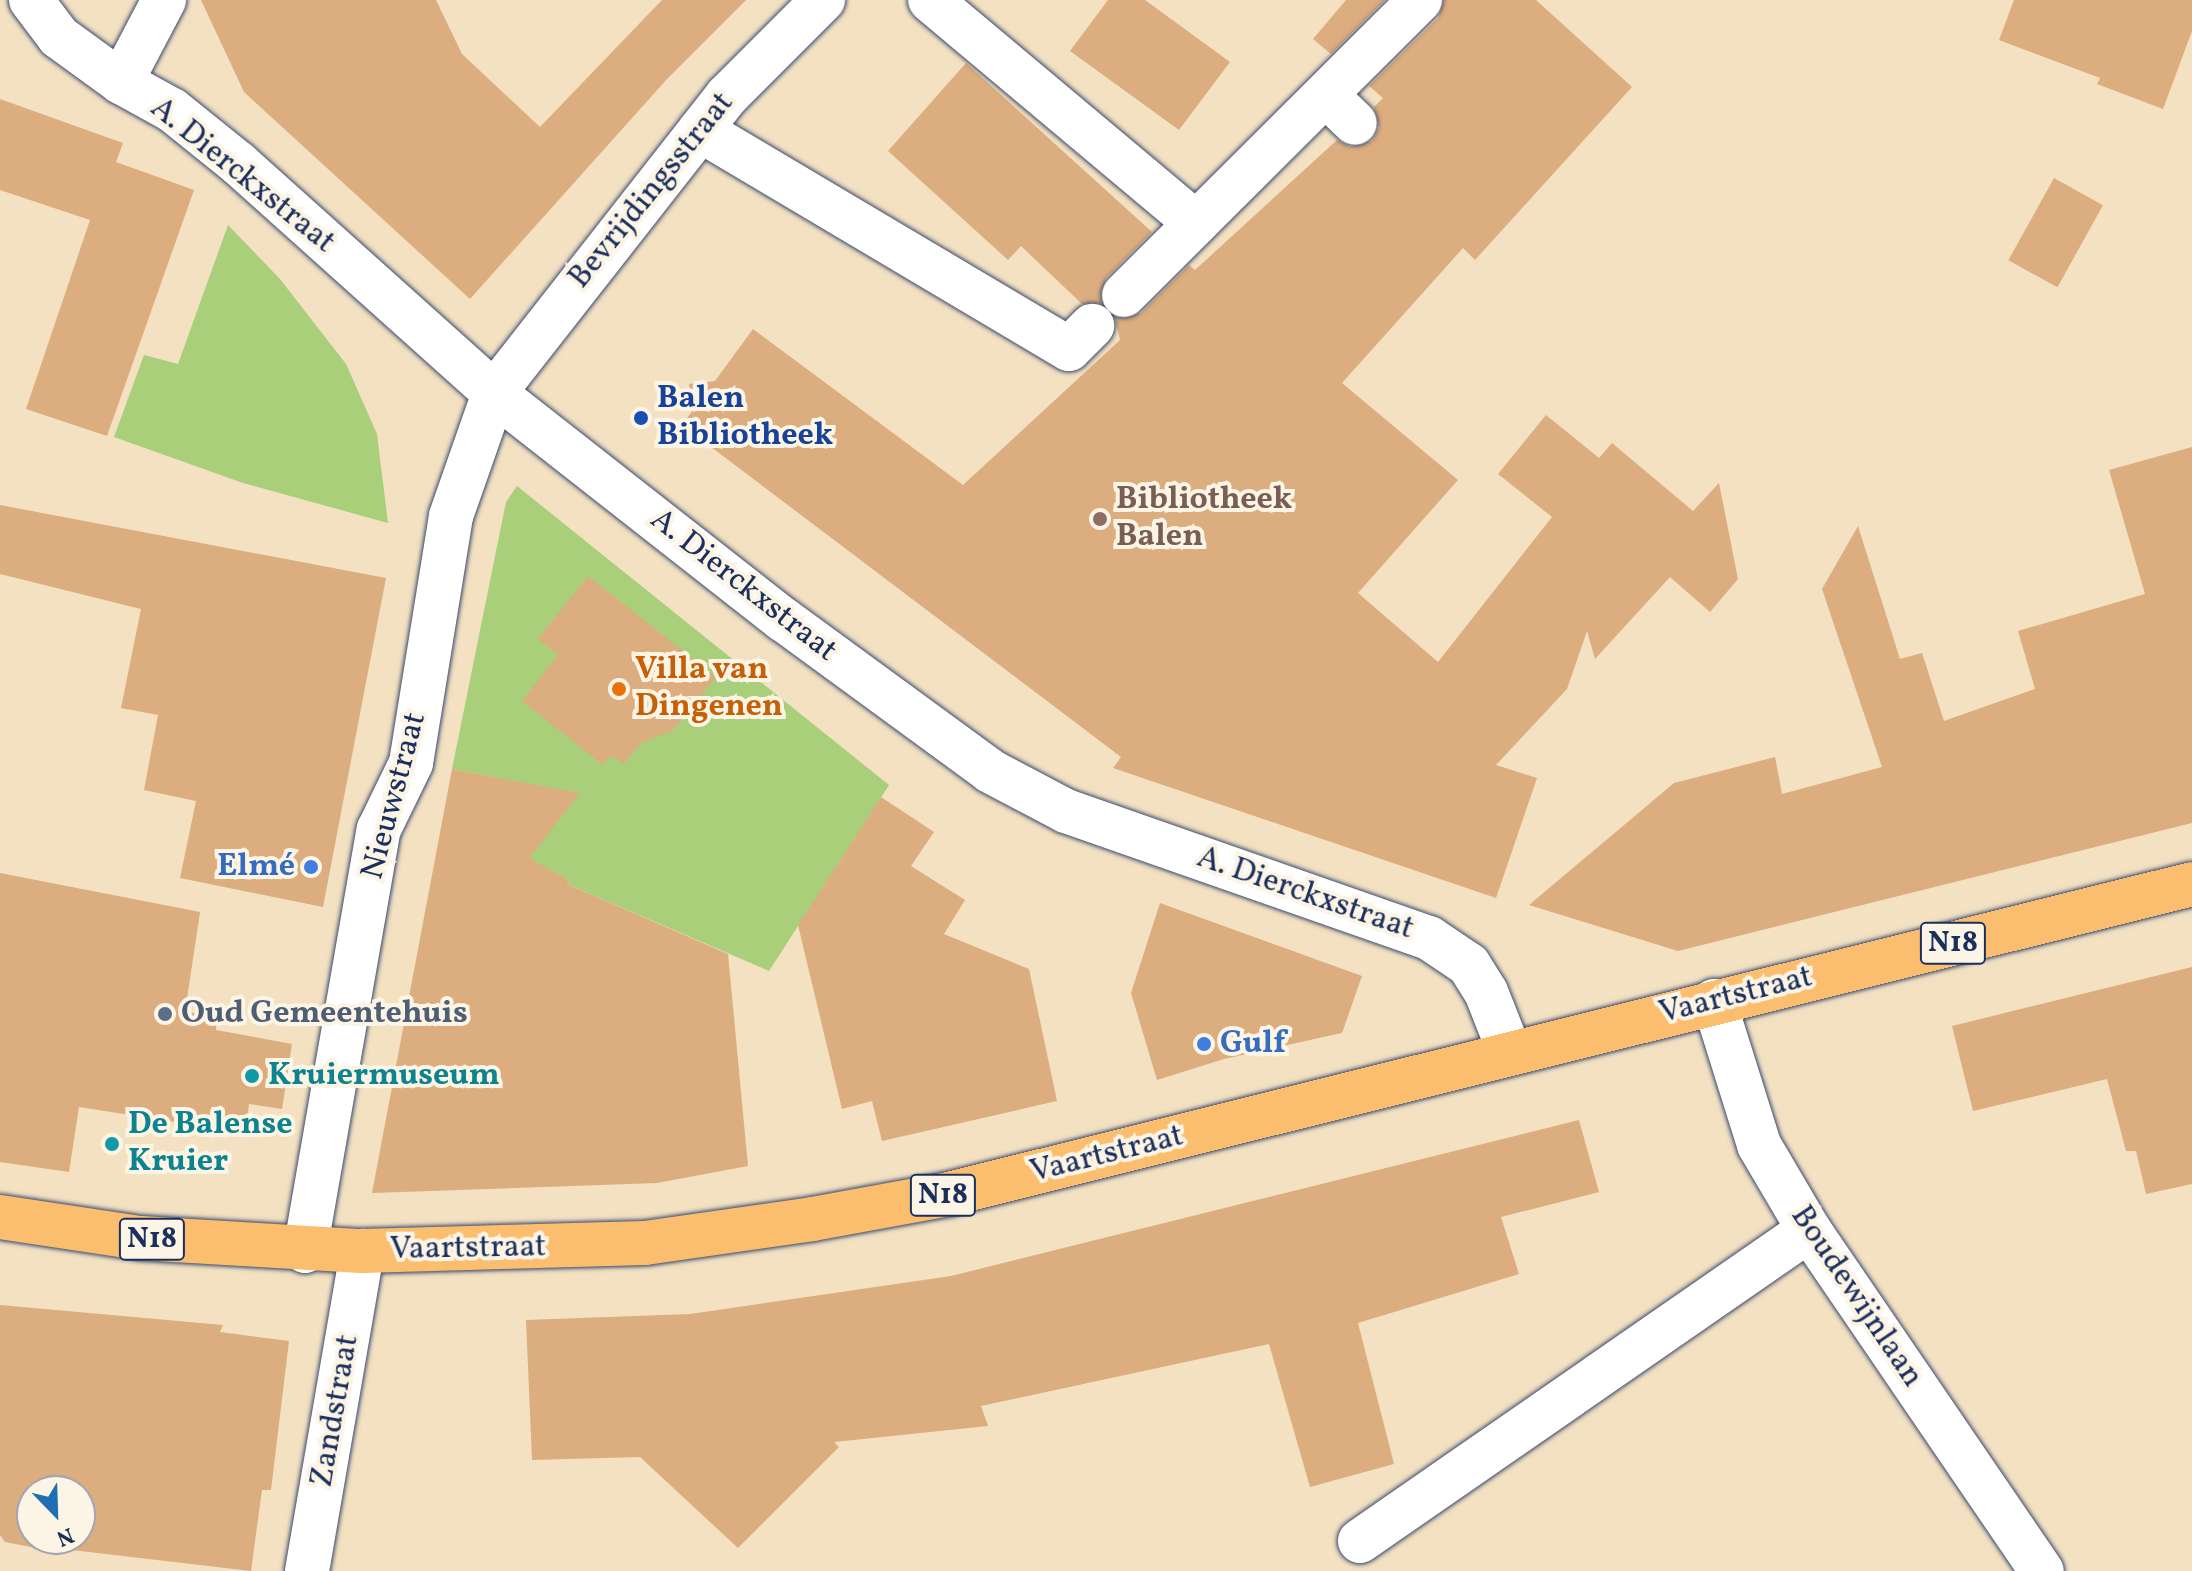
<!DOCTYPE html>
<meta charset="utf-8">
<style>
body{margin:0}
#map{position:relative;width:2192px;height:1571px;overflow:hidden;background:#f3e1c2;font-family:Vollkorn,serif}
div>[style]{position:absolute}
[style*='--x']{left:calc(var(--x)*1px);top:calc(var(--y)*1px);width:calc(var(--w)*1px);rotate:calc(var(--a)*1deg)}
.green>*{inset:0;background:#a9cf7a}
.building>*{inset:0;background:#dcad7e;transform-origin:0 0}
.roads{filter:drop-shadow(0 0 2px #3b4a6d) drop-shadow(0 0 2px #3b4a6d)}
.minor>*{height:44px;margin:-22px;padding:0 22px;transform-origin:22px;border-radius:22px;background:#fff}
.major>*{height:44px;margin:-22px;padding:0 22px;transform-origin:22px;border-radius:22px;background:#fbbe6e}
.dots>*{width:22px;height:22px;translate:-50% -50%;box-sizing:border-box;border:4px solid #fcf5e5;border-radius:50%}
span{translate:-50% -50%;white-space:nowrap;text-align:center;line-height:1.15;-webkit-text-stroke:8px #fcf5e5;paint-order:stroke}
.shield-label span{padding:2px 6px;background:#fcf5e5;border:2px solid;border-radius:6px;-webkit-text-stroke-width:0}
.shield-label{font-size:30px;color:#1b2f5e;font-weight:700}
.street-label{font-size:32px;color:#1b2f5e}
.transit-label{font-size:32px;color:#164399;font-weight:700}
.left{translate:0 -50%;text-align:left}
.education-label{font-size:32px;color:#785e54;font-weight:700}
.food-label{font-size:32px;color:#c56008;font-weight:700}
.shop-label{font-size:32px;color:#366cbe;font-weight:700}
.right{translate:-100% -50%;text-align:right}
.service-label{font-size:32px;color:#4e5e75;font-weight:700}
.culture-label{font-size:32px;color:#0d838f;font-weight:700}
.north{position:absolute;left:16px;top:1475px;width:80px;height:80px;box-sizing:border-box;background:#fcf5e5;border:2px solid #a2a6af;border-radius:50%;rotate:157deg;font-size:22px;font-weight:700;line-height:32px;text-align:center;color:#1b2f5e}
.north::after{content:'';display:block;margin:auto;width:28px;height:36px;background:#1f6fb2;clip-path:polygon(50% 0,100% 100%,50% 72%,0 100%)}
</style>
<div id="map">
<div class="green">
<div style="clip-path:polygon(228px 225px,280px 279px,346px 364px,377px 434px,388px 523px,243px 483px,114px 437px,144px 355px,178px 364px)"></div>
<div style="clip-path:polygon(517px 486px,889px 785px,769px 971px,567px 884px,569px 880px,522px 855px,535px 785px,452px 769px,506px 502px)"></div>
</div>
<div class="building">
<div style="clip-path:polygon(201px 0,436px 0,462px 54px,540px 127px,662px 0,746px 0,667px 79px,470px 299px,244px 92px)"></div>
<div style="clip-path:polygon(1108px 0,1145px 0,1230px 62px,1179px 130px,1070px 51px)"></div>
<div style="clip-path:polygon(1346px 0,1385px 0,1331px 54px,1313px 39px)"></div>
<div style="clip-path:polygon(1444px 0,1536px 0,1632px 87px,1475px 260px,1463px 248px,1342px 383px,1458px 480px,1358px 593px,1438px 662px,1552px 517px,1498px 474px,1546px 415px,1599px 458px,1612px 443px,1693px 511px,1719px 483px,1738px 579px,1710px 612px,1670px 577px,1595px 659px,1587px 631px,1567px 689px,1496px 765px,1537px 778px,1496px 898px,1113px 768px,1121px 757px,682px 425px,693px 410px,689px 384px,715px 381px,753px 329px,963px 485px,1120px 340px,1115px 318px,1141px 313px,1189px 265px,1195px 270px,1337px 140px,1350px 147px,1372px 141px,1379px 128px,1374px 107px,1383px 98px,1369px 86px,1438px 18px)"></div>
<div style="clip-path:polygon(2014px 0,2192px 0,2192px 31px,2163px 109px,2097px 84px,2100px 78px,1999px 40px)"></div>
<div style="clip-path:polygon(966px 63px,1152px 232px,1106px 278px,1101px 303px,1082px 304px,1021px 246px,1008px 260px,888px 151px)"></div>
<div style="clip-path:polygon(0 99px,123px 143px,116px 162px,194px 190px,107px 436px,26px 409px,90px 220px,0 190px)"></div>
<div style="left:2054px;top:178px;width:56px;height:94px;rotate:29deg"></div>
<div style="clip-path:polygon(2192px 447px,2192px 823px,1678px 951px,1529px 905px,1674px 783px,1775px 757px,1782px 794px,1882px 767px,1822px 589px,1858px 526px,1900px 659px,1922px 653px,1944px 721px,2035px 689px,2018px 631px,2145px 594px,2109px 470px)"></div>
<div style="clip-path:polygon(0 505px,386px 578px,323px 907px,180px 878px,196px 801px,144px 790px,158px 715px,121px 708px,141px 609px,0 574px)"></div>
<div style="clip-path:polygon(588px 576px,716px 677px,673px 730px,641px 743px,624px 764px,611px 755px,603px 765px,522px 701px,558px 655px,538px 639px)"></div>
<div style="clip-path:polygon(452px 769px,580px 793px,529px 858px,569px 880px,567px 884px,728px 954px,748px 1166px,657px 1183px,372px 1193px)"></div>
<div style="clip-path:polygon(881px 797px,934px 832px,911px 866px,965px 900px,944px 934px,1029px 969px,1057px 1101px,882px 1141px,872px 1101px,842px 1109px,798px 925px)"></div>
<div style="clip-path:polygon(0 873px,200px 912px,185px 1012px,217px 1016px,216px 1030px,292px 1044px,282px 1109px,249px 1104px,247px 1119px,202px 1117px,201px 1126px,79px 1107px,69px 1172px,0 1162px)"></div>
<div style="clip-path:polygon(1160px 903px,1362px 976px,1342px 1033px,1224px 1059px,1157px 1080px,1131px 993px)"></div>
<div style="clip-path:polygon(2192px 967px,2192px 1184px,2146px 1194px,2136px 1151px,2126px 1151px,2107px 1079px,1973px 1111px,1952px 1026px)"></div>
<div style="clip-path:polygon(1579px 1120px,1599px 1192px,1501px 1217px,1519px 1274px,1358px 1323px,1394px 1464px,1310px 1487px,1269px 1344px,981px 1406px,988px 1426px,834px 1442px,839px 1447px,738px 1548px,640px 1457px,532px 1460px,526px 1320px,690px 1314px,951px 1276px)"></div>
<div style="clip-path:polygon(evenodd,0 1305px,223px 1325px,220px 1332px,289px 1341px,271px 1490px,262px 1490px,251px 1571px,63px 1549px,62px 1553px,5px 1542px,0 1535px,0 1305px,32px 1491px,80px 1491px,80px 1539px,32px 1539px,32px 1491px)"></div>
</div>
<div class="roads">
<div class="minor">
<div style="--x:31;--y:0;--w:46;--a:52.9"></div>
<div style="--x:59;--y:37;--w:77;--a:36"></div>
<div style="--x:121;--y:82;--w:58;--a:28.8"></div>
<div style="--x:172;--y:110;--w:85;--a:38.8"></div>
<div style="--x:238;--y:163;--w:344;--a:41.9"></div>
<div style="--x:494;--y:393;--w:368;--a:38.1"></div>
<div style="--x:784;--y:620;--w:255;--a:36.2"></div>
<div style="--x:990;--y:771;--w:86;--a:27.8"></div>
<div style="--x:1066;--y:811;--w:385;--a:19.3"></div>
<div style="--x:1429;--y:938;--w:48;--a:34"></div>
<div style="--x:1469;--y:965;--w:32;--a:58"></div>
<div style="--x:1486;--y:992;--w:66;--a:68.5"></div>
<div style="--x:930;--y:0;--w:347;--a:40"></div>
<div style="--x:121;--y:82;--w:93;--a:-62.3"></div>
<div style="--x:1326;--y:95;--w:40;--a:44"></div>
<div style="--x:700;--y:130;--w:429;--a:30.7"></div>
<div style="--x:1069;--y:349;--w:33;--a:-45"></div>
<div style="--x:1124;--y:295;--w:418;--a:-44.9"></div>
<div style="--x:1714;--y:1001;--w:151;--a:72.6"></div>
<div style="--x:1759;--y:1145;--w:99;--a:59.5"></div>
<div style="--x:1809;--y:1230;--w:413;--a:55.7"></div>
<div style="--x:305;--y:1251;--w:428;--a:-80.1"></div>
<div style="--x:379;--y:829;--w:73;--a:-64.1"></div>
<div style="--x:411;--y:763;--w:250;--a:-80.8"></div>
<div style="--x:451;--y:516;--w:130;--a:-70.7"></div>
<div style="--x:494;--y:393;--w:377;--a:-51.9"></div>
<div style="--x:727;--y:96;--w:136;--a:-45"></div>
<div style="--x:1360;--y:1541;--w:546;--a:-34.71"></div>
<div style="--x:307;--y:1571;--w:325;--a:-80.2"></div>
</div>
<div class="major">
<div style="--x:0;--y:1217;--w:143;--a:8.5"></div>
<div style="--x:141;--y:1238;--w:221;--a:3.4"></div>
<div style="--x:362;--y:1251;--w:283;--a:-1.6"></div>
<div style="--x:645;--y:1243;--w:170;--a:-8.1"></div>
<div style="--x:813;--y:1219;--w:138;--a:-10.4"></div>
<div style="--x:949;--y:1194;--w:1281;--a:-14"></div>
</div>
</div>
<div class="dots">
<div style="left:641px;top:418px;background:#1a4fb4"></div>
<div style="left:1100px;top:519px;background:#8d6e63"></div>
<div style="left:619px;top:689px;background:#e8710a"></div>
<div style="left:311px;top:867px;background:#3f7fe0"></div>
<div style="left:165px;top:1014px;background:#5c6f8a"></div>
<div style="left:1204px;top:1044px;background:#3f7fe0"></div>
<div style="left:252px;top:1076px;background:#0f9aa8"></div>
<div style="left:112px;top:1144px;background:#0f9aa8"></div>
</div>
<div class="shield-label">
<span style="left:1953px;top:943px">N18</span>
<span style="left:943px;top:1195px">N18</span>
<span style="left:152px;top:1239px">N18</span>
</div>
<div class="street-label">
<span style="left:242px;top:176px;rotate:39deg">A. Dierckxstraat</span>
<span style="left:652px;top:191px;rotate:-51deg">Bevrijdingsstraat</span>
<span style="left:743px;top:586px;rotate:38deg">A. Dierckxstraat</span>
<span style="left:395px;top:796px;rotate:-75deg">Nieuwstraat</span>
<span style="left:1305px;top:894px;rotate:19deg">A. Dierckxstraat</span>
<span style="left:1736px;top:996px;rotate:-14deg">Vaartstraat</span>
<span style="left:1107px;top:1155px;rotate:-14deg">Vaartstraat</span>
<span style="left:468px;top:1249px;rotate:-1deg">Vaartstraat</span>
<span style="left:1856px;top:1297px;rotate:56deg">Boudewijnlaan</span>
<span style="left:336px;top:1411px;rotate:-80deg">Zandstraat</span>
</div>
<div class="transit-label">
<span class="left" style="left:657px;top:418px">Balen<br>Bibliotheek</span>
</div>
<div class="education-label">
<span class="left" style="left:1116px;top:519px">Bibliotheek<br>Balen</span>
</div>
<div class="food-label">
<span class="left" style="left:635px;top:689px">Villa van<br>Dingenen</span>
</div>
<div class="shop-label">
<span class="right" style="left:295px;top:867px">Elmé</span>
<span class="left" style="left:1220px;top:1044px">Gulf</span>
</div>
<div class="service-label">
<span class="left" style="left:181px;top:1014px">Oud Gemeentehuis</span>
</div>
<div class="culture-label">
<span class="left" style="left:268px;top:1076px">Kruiermuseum</span>
<span class="left" style="left:128px;top:1144px">De Balense<br>Kruier</span>
</div>
<div class="north">N</div>
</div>
